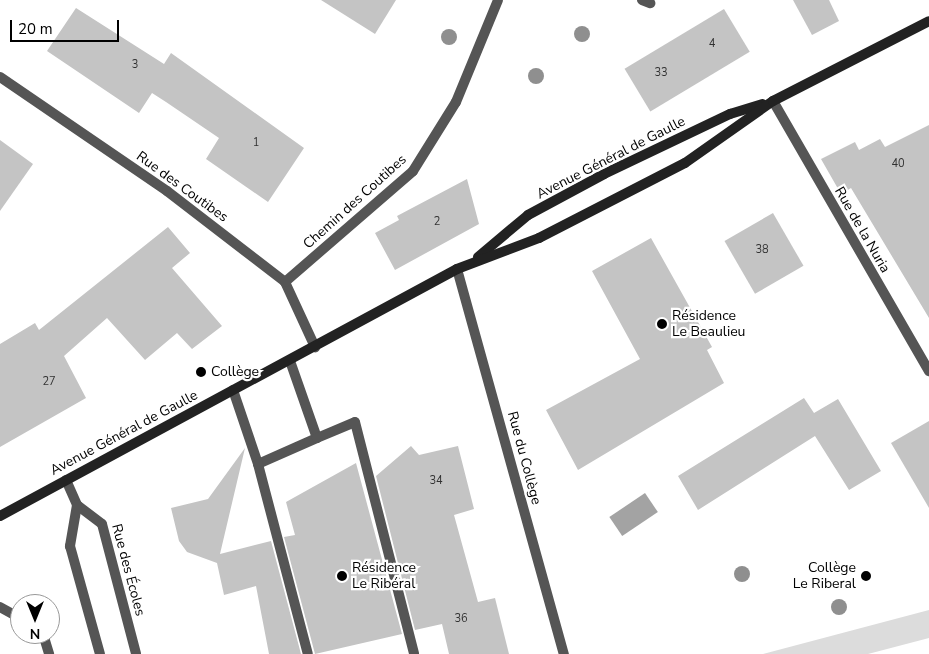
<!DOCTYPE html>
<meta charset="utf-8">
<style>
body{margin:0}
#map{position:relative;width:929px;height:654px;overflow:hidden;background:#fff;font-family:"Nunito Sans",sans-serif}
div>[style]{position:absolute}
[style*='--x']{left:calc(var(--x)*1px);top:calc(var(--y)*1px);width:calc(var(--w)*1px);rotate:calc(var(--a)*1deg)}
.green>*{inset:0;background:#dcdcdc}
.water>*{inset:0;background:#a3a3a3;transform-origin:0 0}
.building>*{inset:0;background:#c4c4c4;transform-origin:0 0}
.service>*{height:10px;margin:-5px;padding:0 5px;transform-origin:5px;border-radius:5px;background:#555}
.minor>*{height:10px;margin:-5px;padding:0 5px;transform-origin:5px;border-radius:5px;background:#555}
.secondary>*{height:10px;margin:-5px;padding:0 5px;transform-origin:5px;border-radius:5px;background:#222}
.trees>*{width:16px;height:16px;margin:-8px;border-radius:50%;background:#8f8f8f}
.dots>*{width:14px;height:14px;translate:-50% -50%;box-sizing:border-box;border:2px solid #fff;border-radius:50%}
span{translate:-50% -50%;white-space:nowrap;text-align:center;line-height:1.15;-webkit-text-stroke:4.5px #fff;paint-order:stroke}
.number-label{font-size:11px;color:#313131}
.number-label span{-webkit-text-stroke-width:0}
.street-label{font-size:14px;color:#000}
.poi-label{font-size:14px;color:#000}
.left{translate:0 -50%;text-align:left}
.right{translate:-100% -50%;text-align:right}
.north{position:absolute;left:10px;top:594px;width:50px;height:50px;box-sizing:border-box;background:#fff;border:1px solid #999;border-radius:50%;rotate:180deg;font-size:14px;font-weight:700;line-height:20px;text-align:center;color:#000}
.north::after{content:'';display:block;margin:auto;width:18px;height:22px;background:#000;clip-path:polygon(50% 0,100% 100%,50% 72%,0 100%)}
.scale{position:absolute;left:10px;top:20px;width:109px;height:22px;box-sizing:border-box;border:2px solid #000;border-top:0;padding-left:6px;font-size:15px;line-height:18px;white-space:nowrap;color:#000;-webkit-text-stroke:4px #fff;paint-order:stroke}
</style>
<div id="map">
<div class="green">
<div style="clip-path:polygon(929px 610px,929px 638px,868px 654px,763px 654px)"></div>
</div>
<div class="water">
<div style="left:645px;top:493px;width:23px;height:43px;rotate:56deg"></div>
</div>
<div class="building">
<div style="clip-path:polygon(321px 0,396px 0,375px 34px)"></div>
<div style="clip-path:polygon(793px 0,829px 0,839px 21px,812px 35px)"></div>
<div style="clip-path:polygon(76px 8px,164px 64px,171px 53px,304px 148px,268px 202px,206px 159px,219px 138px,166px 102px,152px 93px,139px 113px,47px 51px)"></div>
<div style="left:724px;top:9px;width:50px;height:116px;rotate:59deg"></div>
<div style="clip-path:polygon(929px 125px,929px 318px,851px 188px,841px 194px,821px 159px,855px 142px,859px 150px,880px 139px,885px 147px)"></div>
<div style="clip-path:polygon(0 140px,33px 164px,0 211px)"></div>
<div style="clip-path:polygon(467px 179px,479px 224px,395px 270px,375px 233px,399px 220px,397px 216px)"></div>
<div style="left:773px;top:213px;width:61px;height:56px;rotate:60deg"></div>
<div style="clip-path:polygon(168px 227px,190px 253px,172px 268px,222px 326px,192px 349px,177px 333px,145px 360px,107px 318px,64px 356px,86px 398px,0 447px,0 344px,35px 323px,39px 330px)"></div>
<div style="clip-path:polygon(651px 238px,712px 347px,707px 350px,724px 383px,578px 470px,546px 410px,640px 359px,592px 271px)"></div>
<div style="clip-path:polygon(804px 398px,814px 413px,838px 399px,881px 471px,849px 490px,815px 436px,698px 510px,678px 476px)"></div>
<div style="clip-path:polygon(929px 421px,929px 508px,891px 443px)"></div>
<div style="clip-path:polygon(411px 446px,419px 455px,458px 446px,474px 509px,454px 515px,478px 602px,495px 598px,509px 654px,449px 654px,442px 624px,415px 630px,376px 476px)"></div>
<div style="clip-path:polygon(245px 448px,220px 554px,271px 541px,301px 654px,269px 654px,256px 586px,224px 595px,217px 563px,187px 552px,179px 541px,171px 508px,208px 499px)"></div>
<div style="clip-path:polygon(356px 463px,402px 634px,315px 654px,284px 537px,295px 535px,286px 502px)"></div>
</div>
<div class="service">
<div style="--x:642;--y:0;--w:9;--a:21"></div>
<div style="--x:773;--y:101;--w:312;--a:60"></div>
<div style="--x:233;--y:390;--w:78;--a:71.3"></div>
<div style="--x:258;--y:464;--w:64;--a:-23.8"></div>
<div style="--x:317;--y:438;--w:82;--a:-109.3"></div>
<div style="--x:317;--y:438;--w:41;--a:-22.8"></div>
<div style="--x:355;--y:422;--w:239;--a:75.7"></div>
<div style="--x:258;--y:464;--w:196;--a:75.3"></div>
<div style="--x:0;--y:607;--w:23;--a:29"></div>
<div style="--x:43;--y:634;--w:21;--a:73"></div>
</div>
<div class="minor">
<div style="--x:0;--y:77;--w:202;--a:34.3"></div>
<div style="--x:167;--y:191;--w:149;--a:37.6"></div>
<div style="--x:285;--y:282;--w:72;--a:65.2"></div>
<div style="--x:457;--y:269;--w:400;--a:74.5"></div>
<div style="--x:285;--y:282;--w:169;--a:-40.9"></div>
<div style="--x:413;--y:171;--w:81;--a:-58.1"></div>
<div style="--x:456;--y:102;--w:110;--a:-67.6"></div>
<div style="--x:66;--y:480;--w:27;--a:66"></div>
<div style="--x:77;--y:505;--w:31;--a:37"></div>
<div style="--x:102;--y:524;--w:134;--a:75.3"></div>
<div style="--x:77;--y:505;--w:42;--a:99.7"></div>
<div style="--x:70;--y:546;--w:112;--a:74.5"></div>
</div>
<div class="secondary">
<div style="--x:478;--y:257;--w:65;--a:-40"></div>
<div style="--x:528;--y:215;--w:86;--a:-28.3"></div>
<div style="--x:604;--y:174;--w:140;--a:-25.5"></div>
<div style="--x:730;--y:114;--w:34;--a:-17"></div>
<div style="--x:0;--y:516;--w:519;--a:-28.39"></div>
<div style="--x:457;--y:269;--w:88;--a:-20.7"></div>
<div style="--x:539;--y:238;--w:164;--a:-27.2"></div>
<div style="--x:685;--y:163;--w:108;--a:-35.2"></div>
<div style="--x:773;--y:101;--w:175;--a:-27.1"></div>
</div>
<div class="trees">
<div style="left:582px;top:34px"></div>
<div style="left:449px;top:37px"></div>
<div style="left:536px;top:76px"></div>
<div style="left:742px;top:574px"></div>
<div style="left:839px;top:607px"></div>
</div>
<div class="dots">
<div style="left:662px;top:324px;background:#000"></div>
<div style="left:201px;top:372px;background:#000"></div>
<div style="left:342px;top:576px;background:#000"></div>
<div style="left:866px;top:576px;background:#000"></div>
</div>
<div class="number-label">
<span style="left:712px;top:44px">4</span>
<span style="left:135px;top:65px">3</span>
<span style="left:661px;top:73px">33</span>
<span style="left:256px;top:143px">1</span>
<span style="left:898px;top:164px">40</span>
<span style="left:437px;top:222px">2</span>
<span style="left:762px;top:250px">38</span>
<span style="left:49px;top:382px">27</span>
<span style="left:436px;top:481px">34</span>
<span style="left:461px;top:619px">36</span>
</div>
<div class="street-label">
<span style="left:611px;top:158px;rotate:-27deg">Avenue Général de Gaulle</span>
<span style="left:182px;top:187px;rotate:36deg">Rue des Coutibes</span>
<span style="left:355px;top:202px;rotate:-42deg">Chemin des Coutibes</span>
<span style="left:862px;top:230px;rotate:60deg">Rue de la Nuria</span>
<span style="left:124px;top:433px;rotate:-28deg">Avenue Général de Gaulle</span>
<span style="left:524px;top:458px;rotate:75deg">Rue du Collège</span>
<span style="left:128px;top:570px;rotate:75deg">Rue des Écoles</span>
</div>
<div class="poi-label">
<span class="left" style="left:672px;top:324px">Résidence<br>Le Beaulieu</span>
<span class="left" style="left:211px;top:372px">Collège</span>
<span class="left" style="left:352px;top:576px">Résidence<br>Le Ribéral</span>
<span class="right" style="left:856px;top:576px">Collège<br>Le Riberal</span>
</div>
<div class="north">N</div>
<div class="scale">20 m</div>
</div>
